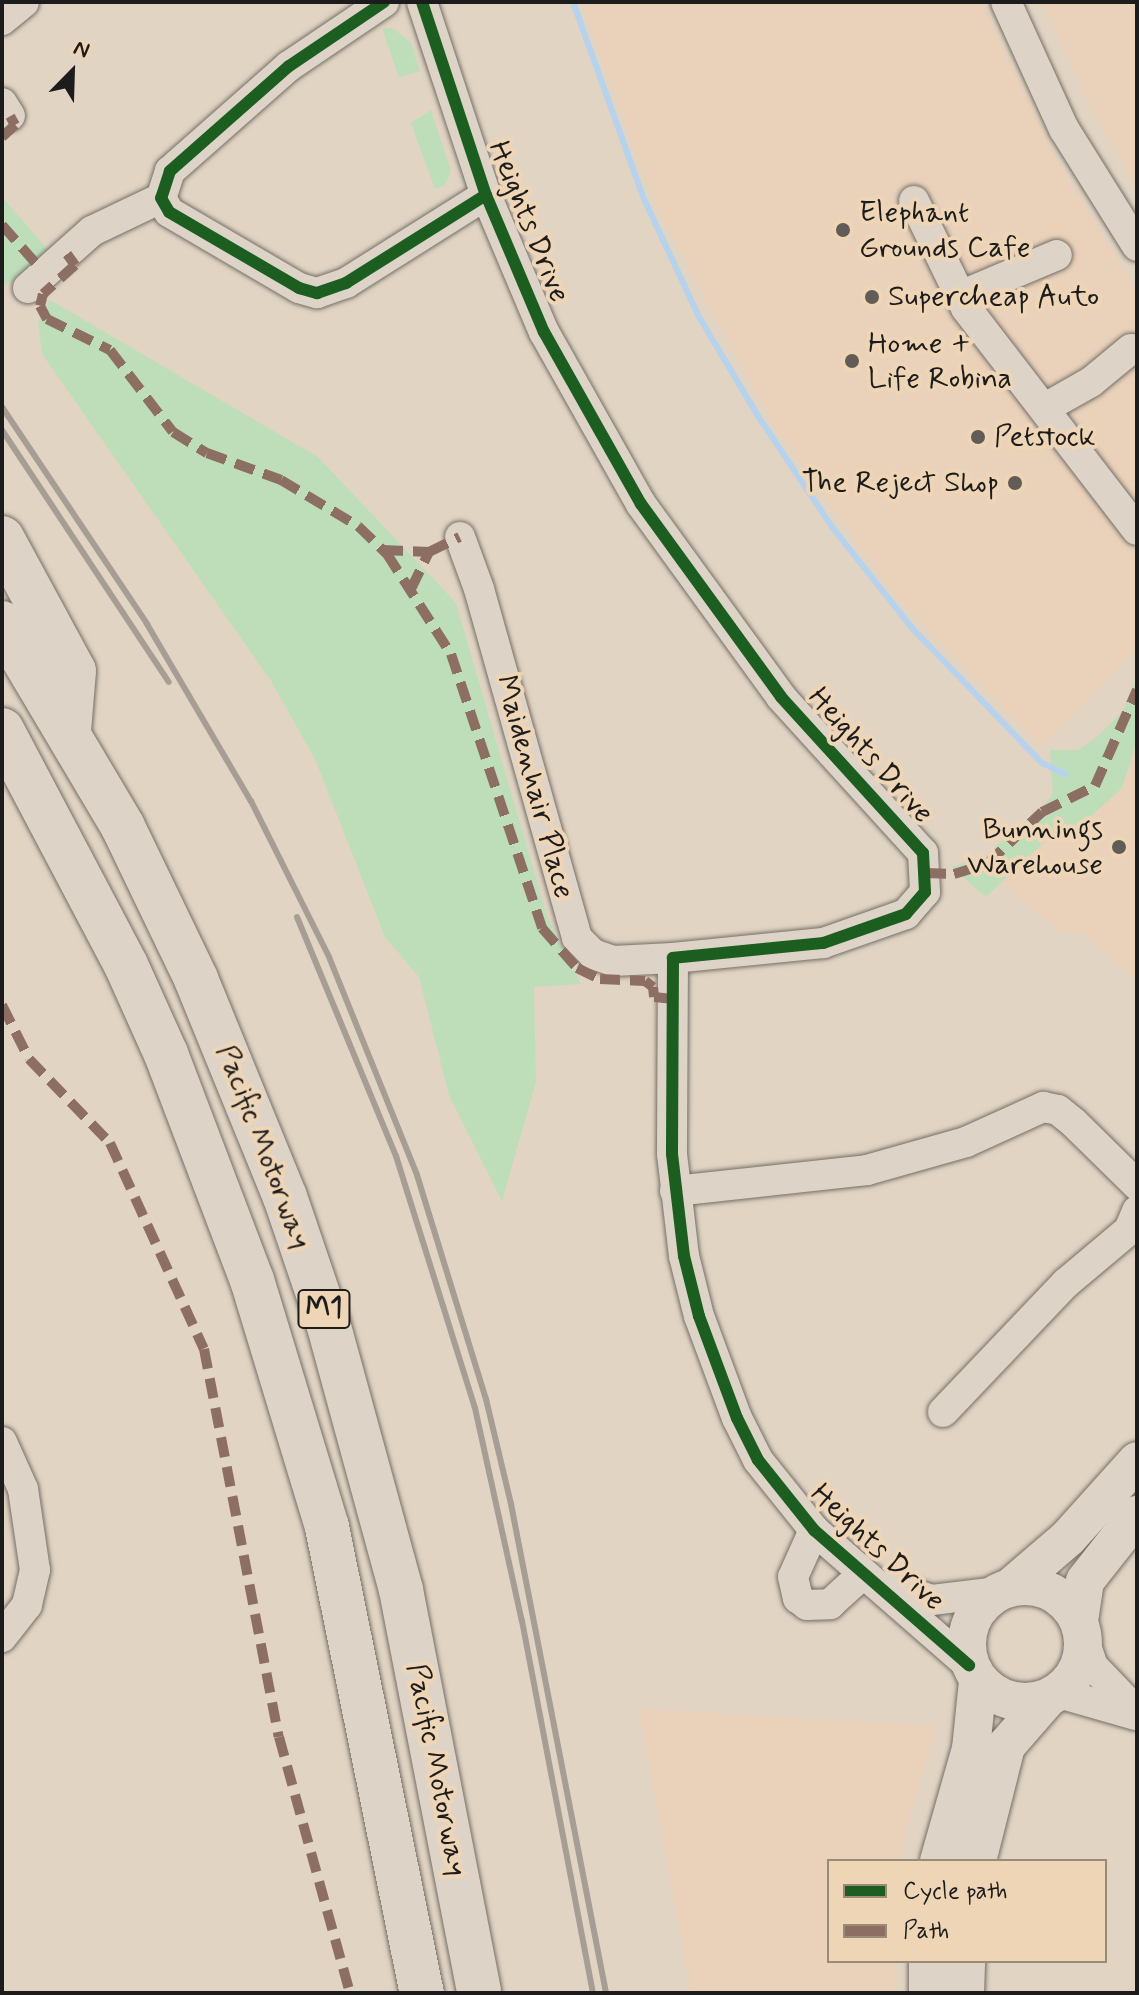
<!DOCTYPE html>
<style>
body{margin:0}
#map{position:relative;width:1139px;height:1995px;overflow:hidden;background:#e1d4c3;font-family:Mynerve,sans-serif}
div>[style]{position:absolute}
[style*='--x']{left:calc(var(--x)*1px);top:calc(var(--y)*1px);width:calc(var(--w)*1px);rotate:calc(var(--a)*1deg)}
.built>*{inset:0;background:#e9d1ba}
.green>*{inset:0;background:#bedeb9}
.stream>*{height:6px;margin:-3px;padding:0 3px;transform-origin:3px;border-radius:3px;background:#b6d2ec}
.roads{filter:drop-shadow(0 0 2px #756f67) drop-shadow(0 0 2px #756f67)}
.minor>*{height:30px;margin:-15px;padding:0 15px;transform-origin:15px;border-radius:15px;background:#ddd3c7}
.major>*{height:38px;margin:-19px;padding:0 19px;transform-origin:19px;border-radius:19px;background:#ddd3c7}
.major>.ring{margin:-19px;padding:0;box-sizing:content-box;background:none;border:38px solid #ddd3c7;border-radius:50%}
.highway>*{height:44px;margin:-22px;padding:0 22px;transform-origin:22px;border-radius:22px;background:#ddd3c7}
.rail>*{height:6px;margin:-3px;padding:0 3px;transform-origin:3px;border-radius:3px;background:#a69e95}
.quiet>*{height:10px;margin-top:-5px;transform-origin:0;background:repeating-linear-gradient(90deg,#8d6e63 0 20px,transparent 0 30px)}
.cycleway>*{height:12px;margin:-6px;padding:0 6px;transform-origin:6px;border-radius:6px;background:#1b5e20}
.dots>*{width:22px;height:22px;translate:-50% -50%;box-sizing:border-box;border:4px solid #eed5b6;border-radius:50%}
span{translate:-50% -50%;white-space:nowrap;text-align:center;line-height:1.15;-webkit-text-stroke:8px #eed5b6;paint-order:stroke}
.shield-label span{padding:2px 6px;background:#eed5b6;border:2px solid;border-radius:6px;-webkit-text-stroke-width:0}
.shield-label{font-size:28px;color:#1c1c1c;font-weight:700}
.poi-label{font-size:30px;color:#1c1c1c}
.left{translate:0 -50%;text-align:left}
.right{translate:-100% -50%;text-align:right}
.street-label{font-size:30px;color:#1c1c1c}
.frame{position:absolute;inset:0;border:4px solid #1c1c1c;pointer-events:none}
.legend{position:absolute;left:827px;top:1859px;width:280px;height:104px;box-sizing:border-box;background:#eed5b6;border:2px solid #9a8b78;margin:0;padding:10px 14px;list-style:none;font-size:24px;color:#1c1c1c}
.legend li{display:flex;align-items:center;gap:16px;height:40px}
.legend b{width:40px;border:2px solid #9a8b78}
.north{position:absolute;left:32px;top:32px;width:80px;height:80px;-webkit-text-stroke:6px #eed5b6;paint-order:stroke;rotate:23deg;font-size:22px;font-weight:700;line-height:32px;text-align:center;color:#1c1c1c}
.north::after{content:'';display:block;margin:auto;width:28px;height:36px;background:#1c1c1c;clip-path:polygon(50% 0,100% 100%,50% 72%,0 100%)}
</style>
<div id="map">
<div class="built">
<div style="clip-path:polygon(581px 2px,981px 2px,1059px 163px,1137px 291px,1137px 650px,1041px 747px,893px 594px,772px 423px,653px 200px)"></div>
<div style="clip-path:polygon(1042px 2px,1137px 2px,1137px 189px,1091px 109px)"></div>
<div style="clip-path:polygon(1137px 740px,1137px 981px,1080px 932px,1054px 933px,1054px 926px,1000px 882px,1057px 829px,1065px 839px,1131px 769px)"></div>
<div style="clip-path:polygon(639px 1709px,936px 1726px,898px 1861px,829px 1861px,829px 1961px,896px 1961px,897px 1993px,691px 1993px)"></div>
</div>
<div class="green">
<div style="clip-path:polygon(382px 28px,392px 28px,411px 42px,420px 71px,399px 78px)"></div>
<div style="clip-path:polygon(431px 110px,451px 171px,445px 185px,435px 189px,411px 123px)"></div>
<div style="clip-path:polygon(2px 197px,48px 250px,19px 279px,2px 285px)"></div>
<div style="clip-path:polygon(50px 300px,318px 457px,456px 603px,547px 916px,581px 984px,534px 987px,536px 1082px,502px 1201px,449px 1095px,419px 977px,385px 937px,315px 759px,271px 681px,42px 354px,38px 322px)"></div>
<div style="clip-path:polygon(1137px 680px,1137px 740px,1122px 788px,1066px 839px,1057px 830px,986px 897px,951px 867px,984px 857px,1046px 803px,1053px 793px,1050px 750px,1078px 750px,1097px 737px,1123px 711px)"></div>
</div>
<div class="stream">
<div style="--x:573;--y:2;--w:209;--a:70.2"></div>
<div style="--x:644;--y:199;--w:128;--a:65"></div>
<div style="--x:698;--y:315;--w:117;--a:59.3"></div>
<div style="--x:758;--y:416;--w:133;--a:56.3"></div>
<div style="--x:832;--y:527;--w:129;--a:51.6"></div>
<div style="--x:912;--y:628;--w:187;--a:46.1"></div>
<div style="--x:1042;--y:763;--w:26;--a:25"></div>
</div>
<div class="roads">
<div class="minor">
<div style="--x:384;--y:2;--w:115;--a:146"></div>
<div style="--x:289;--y:66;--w:159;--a:138.6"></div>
<div style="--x:170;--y:171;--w:28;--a:108"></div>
<div style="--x:161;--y:198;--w:16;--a:60"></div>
<div style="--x:169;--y:212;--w:151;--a:30.3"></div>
<div style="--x:299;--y:288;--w:19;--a:16"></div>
<div style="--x:317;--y:293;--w:31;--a:-19"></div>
<div style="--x:346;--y:283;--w:165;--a:-32.2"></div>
<div style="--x:422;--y:2;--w:203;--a:71.7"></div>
<div style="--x:486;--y:195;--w:149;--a:67.1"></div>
<div style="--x:544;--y:332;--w:197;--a:60.6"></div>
<div style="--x:641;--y:504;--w:238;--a:54"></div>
<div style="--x:781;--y:697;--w:211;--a:47.7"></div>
<div style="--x:923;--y:853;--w:39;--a:87"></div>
<div style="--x:925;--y:892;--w:29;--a:131"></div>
<div style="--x:906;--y:914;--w:88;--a:160.7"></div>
<div style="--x:823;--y:943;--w:151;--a:174.3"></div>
<div style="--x:673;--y:958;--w:196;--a:90.3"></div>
<div style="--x:672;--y:1154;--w:103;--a:83.3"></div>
<div style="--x:684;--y:1256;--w:62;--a:76"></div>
<div style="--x:699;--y:1316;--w:109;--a:69.6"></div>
<div style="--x:737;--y:1418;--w:47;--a:63.4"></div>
<div style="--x:758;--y:1460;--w:90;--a:51.3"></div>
<div style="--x:814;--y:1530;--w:206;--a:41.1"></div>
<div style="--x:1006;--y:2;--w:140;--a:65.5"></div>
<div style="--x:1064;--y:129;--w:138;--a:58"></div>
<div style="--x:2;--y:20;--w:28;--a:-39"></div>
<div style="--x:2;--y:103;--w:15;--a:58"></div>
<div style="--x:914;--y:201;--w:119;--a:64.1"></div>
<div style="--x:966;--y:308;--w:280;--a:52.4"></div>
<div style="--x:28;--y:288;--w:86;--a:-41.7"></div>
<div style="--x:92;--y:231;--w:76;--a:-25.6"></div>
<div style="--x:960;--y:296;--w:105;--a:-22.9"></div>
<div style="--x:1045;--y:408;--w:53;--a:-29.5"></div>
<div style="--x:1091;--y:382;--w:52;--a:-39.5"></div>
<div style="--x:460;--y:537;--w:55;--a:69.9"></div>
<div style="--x:479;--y:589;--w:362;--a:74.3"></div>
<div style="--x:577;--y:938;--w:23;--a:45"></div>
<div style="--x:593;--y:954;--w:21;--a:19"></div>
<div style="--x:613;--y:961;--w:60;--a:-2.9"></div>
<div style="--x:675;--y:1191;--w:193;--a:-6.2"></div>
<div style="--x:867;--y:1170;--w:103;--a:-15.8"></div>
<div style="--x:966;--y:1142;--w:85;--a:-24.4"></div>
<div style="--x:1043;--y:1107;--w:15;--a:11"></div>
<div style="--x:1058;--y:1110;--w:19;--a:39"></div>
<div style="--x:1073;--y:1122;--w:90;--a:44.5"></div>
<div style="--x:943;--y:1412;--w:178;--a:-46.4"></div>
<div style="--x:1066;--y:1283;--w:82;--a:-40.1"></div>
<div style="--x:1129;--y:1230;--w:21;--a:-67"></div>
<div style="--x:2;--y:1442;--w:51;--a:65.9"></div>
<div style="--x:23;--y:1489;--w:82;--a:81.6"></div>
<div style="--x:35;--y:1570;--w:36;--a:103"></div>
<div style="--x:27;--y:1605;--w:41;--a:128"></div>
<div style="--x:814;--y:1530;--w:51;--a:114.1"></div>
<div style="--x:793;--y:1577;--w:22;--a:77"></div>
<div style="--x:798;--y:1598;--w:11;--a:38"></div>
<div style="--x:807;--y:1605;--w:23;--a:-2"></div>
<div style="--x:830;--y:1604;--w:45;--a:-42.3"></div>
<div style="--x:890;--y:1586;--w:44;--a:18.4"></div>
<div style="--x:932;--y:1600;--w:65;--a:-7"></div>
<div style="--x:1083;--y:1636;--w:32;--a:72"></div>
<div style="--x:1093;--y:1666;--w:64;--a:46.3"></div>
<div style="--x:1059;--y:1693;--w:79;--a:16.1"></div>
</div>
<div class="major">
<div class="ring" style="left:967px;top:1586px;width:78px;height:78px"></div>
<div style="--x:1011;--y:1587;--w:75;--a:-40.7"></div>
<div style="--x:1068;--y:1538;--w:103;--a:-48.1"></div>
<div style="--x:1079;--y:1621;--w:40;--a:-81.5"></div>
<div style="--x:1085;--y:1581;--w:84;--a:-51.8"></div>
<div style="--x:939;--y:1861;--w:116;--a:-74.1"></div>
<div style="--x:971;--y:1749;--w:68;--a:-84.1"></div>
<div style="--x:977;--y:1861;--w:119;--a:-75.8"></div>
<div style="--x:1006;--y:1746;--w:62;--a:-48.9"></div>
<div style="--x:928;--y:1993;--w:32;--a:-90"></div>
<div style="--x:965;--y:1993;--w:32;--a:-88"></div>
</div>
<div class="highway">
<div style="--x:2;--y:538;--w:151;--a:61.6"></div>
<div style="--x:74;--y:671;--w:60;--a:94.8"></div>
<div style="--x:2;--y:623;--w:237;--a:59.3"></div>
<div style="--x:123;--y:827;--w:169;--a:64.3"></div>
<div style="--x:196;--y:979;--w:235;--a:67.8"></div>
<div style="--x:285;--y:1197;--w:133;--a:71.2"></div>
<div style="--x:328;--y:1323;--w:277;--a:74.7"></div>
<div style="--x:401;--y:1590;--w:410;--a:79"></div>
<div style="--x:2;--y:730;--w:266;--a:62.2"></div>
<div style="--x:126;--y:965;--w:98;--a:65.8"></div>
<div style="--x:166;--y:1054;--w:242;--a:69.2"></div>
<div style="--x:252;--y:1280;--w:258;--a:73.1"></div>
<div style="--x:327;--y:1527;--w:476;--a:78.5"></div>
</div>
</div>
<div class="rail">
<div style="--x:2;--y:407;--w:261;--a:56.2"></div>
<div style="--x:147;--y:624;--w:205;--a:59.6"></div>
<div style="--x:251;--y:801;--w:174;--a:63.4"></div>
<div style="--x:329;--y:957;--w:235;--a:68"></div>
<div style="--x:417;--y:1175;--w:234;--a:72.9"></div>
<div style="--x:486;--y:1399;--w:108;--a:76.6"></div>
<div style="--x:511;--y:1504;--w:498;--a:79"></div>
<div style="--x:2;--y:430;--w:302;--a:56.5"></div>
<div style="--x:297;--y:917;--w:259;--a:67.5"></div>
<div style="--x:396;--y:1156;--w:264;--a:72.6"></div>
<div style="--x:475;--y:1408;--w:218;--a:77.6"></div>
<div style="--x:522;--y:1621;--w:379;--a:79.2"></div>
</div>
<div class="quiet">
<div style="--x:2;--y:137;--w:18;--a:-43"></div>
<div style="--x:15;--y:125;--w:10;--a:-119"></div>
<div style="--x:2;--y:225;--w:57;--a:48.5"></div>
<div style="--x:67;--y:254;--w:14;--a:54"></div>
<div style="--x:75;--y:265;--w:43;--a:137.8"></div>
<div style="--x:43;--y:294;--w:12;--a:104"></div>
<div style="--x:40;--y:306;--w:15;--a:62"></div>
<div style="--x:47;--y:319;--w:70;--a:26.2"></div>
<div style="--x:110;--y:350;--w:103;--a:52.5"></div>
<div style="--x:173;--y:432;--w:40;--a:32"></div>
<div style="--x:207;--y:453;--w:79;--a:20"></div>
<div style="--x:281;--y:480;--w:90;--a:30.9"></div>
<div style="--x:358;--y:526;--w:40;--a:44"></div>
<div style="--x:387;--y:554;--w:119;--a:57.4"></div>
<div style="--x:451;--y:654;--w:289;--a:71.6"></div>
<div style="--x:542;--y:928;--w:53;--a:48.8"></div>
<div style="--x:577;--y:968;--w:25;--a:26"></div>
<div style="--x:600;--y:979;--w:45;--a:2.5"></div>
<div style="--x:645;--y:981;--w:10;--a:37"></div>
<div style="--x:653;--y:987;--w:10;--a:84"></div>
<div style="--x:654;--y:997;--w:18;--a:6"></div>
<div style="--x:383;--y:550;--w:46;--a:2.5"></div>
<div style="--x:411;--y:589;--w:41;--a:-64.1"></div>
<div style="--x:429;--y:552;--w:34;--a:-26"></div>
<div style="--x:926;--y:873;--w:28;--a:2"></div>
<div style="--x:954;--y:874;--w:34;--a:-17"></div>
<div style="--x:987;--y:864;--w:76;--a:-43.4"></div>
<div style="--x:1042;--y:812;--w:59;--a:-26.1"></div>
<div style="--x:1095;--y:786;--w:105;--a:-66.4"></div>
<div style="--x:2;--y:1005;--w:60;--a:63.4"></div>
<div style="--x:29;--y:1059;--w:117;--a:46"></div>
<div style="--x:110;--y:1143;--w:226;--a:65.5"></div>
<div style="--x:204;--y:1349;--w:395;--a:79.1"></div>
<div style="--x:279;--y:1737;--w:266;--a:74.5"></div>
</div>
<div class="cycleway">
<div style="--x:384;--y:2;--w:115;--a:146"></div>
<div style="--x:289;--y:66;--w:159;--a:138.6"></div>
<div style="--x:170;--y:171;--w:28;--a:108"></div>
<div style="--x:161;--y:198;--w:16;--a:60"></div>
<div style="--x:169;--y:212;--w:151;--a:30.3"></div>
<div style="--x:299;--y:288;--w:19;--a:16"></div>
<div style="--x:317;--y:293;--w:31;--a:-19"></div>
<div style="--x:346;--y:283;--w:165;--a:-32.2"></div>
<div style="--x:422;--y:2;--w:203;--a:71.7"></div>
<div style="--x:486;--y:195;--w:149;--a:67.1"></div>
<div style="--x:544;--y:332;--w:197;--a:60.6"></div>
<div style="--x:641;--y:504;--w:238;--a:54"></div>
<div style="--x:781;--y:697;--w:211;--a:47.7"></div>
<div style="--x:923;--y:853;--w:39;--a:87"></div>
<div style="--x:925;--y:892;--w:29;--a:131"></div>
<div style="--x:906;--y:914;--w:88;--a:160.7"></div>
<div style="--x:823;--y:943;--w:151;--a:174.3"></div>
<div style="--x:673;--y:958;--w:196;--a:90.3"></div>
<div style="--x:672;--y:1154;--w:103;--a:83.3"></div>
<div style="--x:684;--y:1256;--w:62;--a:76"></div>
<div style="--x:699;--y:1316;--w:109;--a:69.6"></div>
<div style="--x:737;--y:1418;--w:47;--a:63.4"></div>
<div style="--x:758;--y:1460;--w:90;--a:51.3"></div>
<div style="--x:814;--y:1530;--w:206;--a:41.1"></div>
</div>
<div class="dots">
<div style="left:843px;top:230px;background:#615c56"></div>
<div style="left:872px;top:297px;background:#615c56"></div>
<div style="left:852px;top:361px;background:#615c56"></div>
<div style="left:978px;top:437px;background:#615c56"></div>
<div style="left:1015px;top:483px;background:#615c56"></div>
<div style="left:1119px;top:847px;background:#615c56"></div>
</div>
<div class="shield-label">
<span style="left:324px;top:1309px">M1</span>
</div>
<div class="poi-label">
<span class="left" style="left:859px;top:230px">Elephant<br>Grounds Cafe</span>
<span class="left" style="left:888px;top:297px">Supercheap Auto</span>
<span class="left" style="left:868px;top:361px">Home +<br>Life Robina</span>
<span class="left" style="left:994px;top:437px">Petstock</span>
<span class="right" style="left:999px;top:483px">The Reject Shop</span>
<span class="right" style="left:1103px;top:847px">Bunnings<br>Warehouse</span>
</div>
<div class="street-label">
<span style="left:528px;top:222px;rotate:68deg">Heights Drive</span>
<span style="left:870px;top:756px;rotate:48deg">Heights Drive</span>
<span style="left:534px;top:787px;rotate:75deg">Maidenhair Place</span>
<span style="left:263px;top:1147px;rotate:69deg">Pacific Motorway</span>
<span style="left:877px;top:1548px;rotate:43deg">Heights Drive</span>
<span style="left:436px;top:1770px;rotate:79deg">Pacific Motorway</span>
</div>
<div class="frame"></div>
<ul class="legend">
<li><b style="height:10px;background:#1b5e20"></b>Cycle path</li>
<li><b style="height:10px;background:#8d6e63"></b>Path</li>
</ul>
<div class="north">N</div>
</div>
